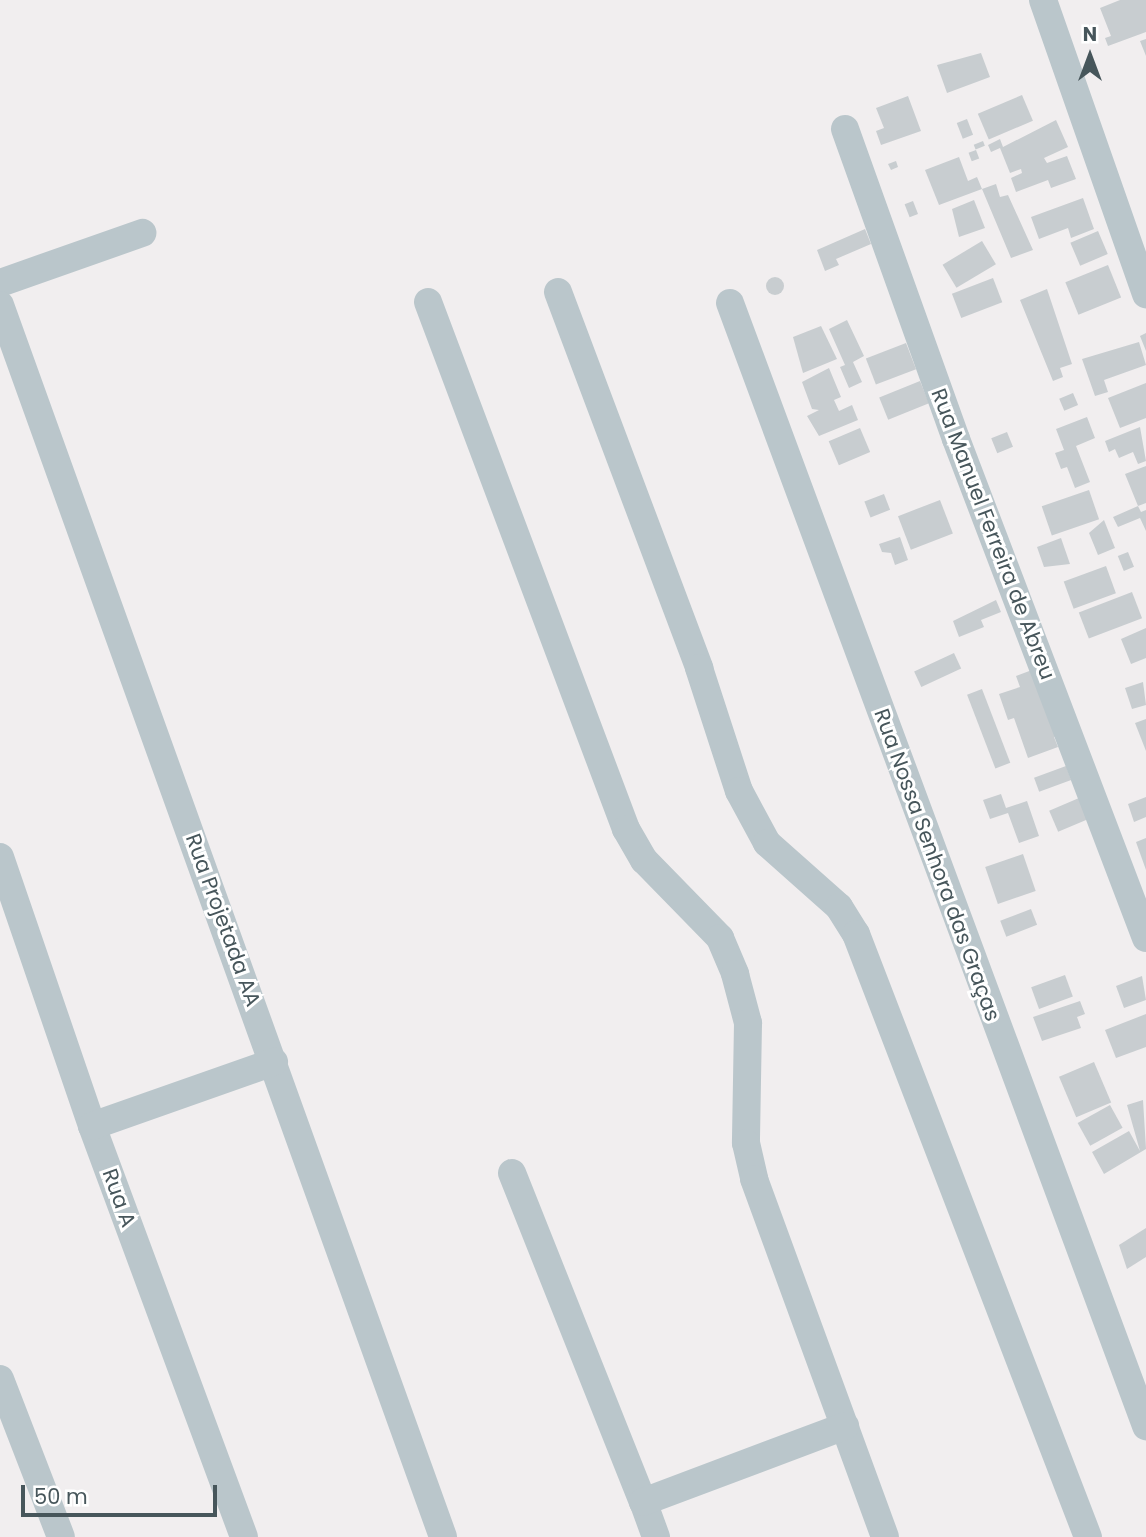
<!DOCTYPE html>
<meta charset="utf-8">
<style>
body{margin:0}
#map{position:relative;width:1146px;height:1537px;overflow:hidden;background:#f1eeef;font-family:Poppins,sans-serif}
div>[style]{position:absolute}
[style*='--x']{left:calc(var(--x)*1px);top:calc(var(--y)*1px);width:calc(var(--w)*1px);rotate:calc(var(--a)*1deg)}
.building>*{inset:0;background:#c8cdd0;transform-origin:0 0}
.round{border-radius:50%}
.minor>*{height:28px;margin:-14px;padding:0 14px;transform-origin:14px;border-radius:14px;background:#bac6cb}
span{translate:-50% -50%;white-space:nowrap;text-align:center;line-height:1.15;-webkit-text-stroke:6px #fff;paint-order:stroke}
.street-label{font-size:21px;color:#47565b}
.north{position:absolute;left:1055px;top:21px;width:70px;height:70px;-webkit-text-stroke:5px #fff;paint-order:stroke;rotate:0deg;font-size:19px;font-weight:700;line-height:28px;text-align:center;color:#47565b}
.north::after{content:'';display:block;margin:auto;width:24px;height:32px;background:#47565b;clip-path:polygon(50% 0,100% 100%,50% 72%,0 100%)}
.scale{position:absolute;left:21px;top:1485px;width:196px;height:32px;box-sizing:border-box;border:4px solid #47565b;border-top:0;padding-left:9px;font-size:21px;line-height:24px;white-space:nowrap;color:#47565b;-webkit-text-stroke:5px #fff;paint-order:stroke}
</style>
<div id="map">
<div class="building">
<div style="clip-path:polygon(1120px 0,1146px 0,1146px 32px,1108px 46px,1105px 38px,1111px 36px,1100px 8px)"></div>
<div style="clip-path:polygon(1146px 39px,1146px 56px,1140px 41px)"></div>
<div style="clip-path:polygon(981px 53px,990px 77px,947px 93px,937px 65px)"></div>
<div style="left:1022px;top:95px;width:28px;height:48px;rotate:67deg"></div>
<div style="clip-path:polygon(908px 96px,921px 131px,881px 145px,876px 131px,884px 128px,876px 108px)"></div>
<div style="left:967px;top:119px;width:17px;height:11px;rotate:69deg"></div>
<div style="clip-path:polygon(1056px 120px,1068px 147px,1044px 158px,1047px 163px,1067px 156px,1076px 179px,1051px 188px,1048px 180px,1016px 192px,1011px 178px,1022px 173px,1021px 169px,1010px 173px,1000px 148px,991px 152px,988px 145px,1000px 139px,1003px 147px)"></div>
<div style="left:983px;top:141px;width:5px;height:10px;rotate:68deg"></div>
<div style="left:976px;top:150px;width:9px;height:8px;rotate:69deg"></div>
<div style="clip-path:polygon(959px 157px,968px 181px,977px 177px,982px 189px,939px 205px,925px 170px)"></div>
<div style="clip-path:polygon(896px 161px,898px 167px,891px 170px,888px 164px)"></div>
<div style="clip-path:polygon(996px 184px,1000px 197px,1008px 195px,1033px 250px,1011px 258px,982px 189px)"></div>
<div style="clip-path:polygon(1083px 198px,1094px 229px,1071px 238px,1068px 228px,1039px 239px,1031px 217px)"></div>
<div style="clip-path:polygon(974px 200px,985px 228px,959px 237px,952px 209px)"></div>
<div style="left:913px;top:201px;width:14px;height:9px;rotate:69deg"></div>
<div style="clip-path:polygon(865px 229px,871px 244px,836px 259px,839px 265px,825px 271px,817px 250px)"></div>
<div style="left:1098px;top:231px;width:25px;height:30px;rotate:67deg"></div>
<div style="left:982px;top:241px;width:27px;height:46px;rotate:59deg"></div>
<div style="left:1108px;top:265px;width:35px;height:46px;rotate:68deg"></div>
<div class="round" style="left:766px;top:277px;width:18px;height:18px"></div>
<div style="left:993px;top:278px;width:26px;height:44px;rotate:69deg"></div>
<div style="clip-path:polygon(1047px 289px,1072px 364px,1060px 368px,1063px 377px,1053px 381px,1020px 300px)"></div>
<div style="clip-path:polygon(847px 320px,864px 356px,853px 362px,862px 382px,849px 388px,840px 367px,845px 365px,829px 329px)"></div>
<div style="clip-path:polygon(821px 326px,837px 359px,803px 373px,793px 337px)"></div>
<div style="clip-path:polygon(1146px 333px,1146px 351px,1140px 336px)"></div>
<div style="clip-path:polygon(1139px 342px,1146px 365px,1104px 380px,1108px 392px,1095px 396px,1082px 359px)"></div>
<div style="left:906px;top:343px;width:28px;height:43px;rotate:69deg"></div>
<div style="clip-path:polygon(829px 368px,841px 397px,834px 400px,839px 411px,852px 405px,858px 420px,819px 436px,807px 416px,819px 410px,812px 409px,802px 382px)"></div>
<div style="left:920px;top:381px;width:24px;height:44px;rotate:68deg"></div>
<div style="clip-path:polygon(1146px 383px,1146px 418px,1120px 428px,1108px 398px)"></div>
<div style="left:1073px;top:393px;width:13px;height:15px;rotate:67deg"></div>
<div style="clip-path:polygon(1087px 417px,1095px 438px,1076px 446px,1090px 482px,1075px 488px,1067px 467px,1061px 469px,1055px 453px,1064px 450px,1056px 429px)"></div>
<div style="clip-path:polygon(1140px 427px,1146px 461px,1138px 464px,1133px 452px,1119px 458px,1115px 449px,1109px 452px,1105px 441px)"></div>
<div style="left:860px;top:428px;width:26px;height:34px;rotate:67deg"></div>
<div style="left:1007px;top:432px;width:16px;height:17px;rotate:68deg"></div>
<div style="clip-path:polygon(1146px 466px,1146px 503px,1138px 506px,1141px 512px,1146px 510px,1146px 531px,1140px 518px,1118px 527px,1113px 517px,1138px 506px,1125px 474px)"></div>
<div style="left:1089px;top:490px;width:31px;height:50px;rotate:71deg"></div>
<div style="left:884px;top:494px;width:17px;height:21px;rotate:69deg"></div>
<div style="left:940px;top:500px;width:36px;height:45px;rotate:69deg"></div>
<div style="clip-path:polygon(1104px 520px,1115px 548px,1098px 555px,1089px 533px)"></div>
<div style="clip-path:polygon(900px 537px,908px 560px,895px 565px,891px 553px,882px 552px,879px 544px)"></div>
<div style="clip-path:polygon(1061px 538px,1070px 564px,1044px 567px,1037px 547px)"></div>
<div style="left:1128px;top:552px;width:16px;height:11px;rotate:68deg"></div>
<div style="left:1106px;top:566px;width:29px;height:45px;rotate:70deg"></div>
<div style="left:1132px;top:592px;width:28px;height:57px;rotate:69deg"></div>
<div style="clip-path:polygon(996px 600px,1001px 612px,981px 620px,984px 627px,959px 637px,953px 621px)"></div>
<div style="clip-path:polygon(1146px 628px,1146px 658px,1131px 664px,1121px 639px)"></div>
<div style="left:954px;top:653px;width:17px;height:44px;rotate:65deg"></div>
<div style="clip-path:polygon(1040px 667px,1061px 734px,1054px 737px,1058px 747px,1028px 758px,1014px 718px,1008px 720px,999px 694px,1020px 687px,1016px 676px)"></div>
<div style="clip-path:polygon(1143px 682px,1146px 705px,1132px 709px,1125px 688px)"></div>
<div style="left:982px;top:689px;width:79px;height:16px;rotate:69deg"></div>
<div style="clip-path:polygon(1146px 719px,1146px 751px,1135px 723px)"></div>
<div style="left:1066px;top:766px;width:15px;height:34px;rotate:70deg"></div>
<div style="clip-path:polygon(1001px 794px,1006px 808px,1027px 801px,1039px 836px,1019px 843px,1008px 813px,990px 819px,983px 800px)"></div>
<div style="left:1086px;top:795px;width:23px;height:40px;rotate:67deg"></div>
<div style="clip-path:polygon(1146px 797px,1146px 817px,1134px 822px,1128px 804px)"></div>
<div style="clip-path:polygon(1146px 838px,1146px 870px,1136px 842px)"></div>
<div style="left:1023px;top:854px;width:39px;height:40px;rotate:71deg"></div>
<div style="left:1031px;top:909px;width:17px;height:33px;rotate:69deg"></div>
<div style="left:1065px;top:975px;width:23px;height:36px;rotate:70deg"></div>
<div style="clip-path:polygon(1142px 976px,1146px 1000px,1124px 1008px,1116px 986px)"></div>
<div style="clip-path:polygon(1080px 1001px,1085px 1014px,1077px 1017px,1081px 1028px,1042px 1041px,1033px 1017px)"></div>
<div style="clip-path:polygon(1146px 1014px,1146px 1047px,1116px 1058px,1105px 1030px)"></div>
<div style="left:1094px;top:1062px;width:44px;height:38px;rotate:67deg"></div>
<div style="clip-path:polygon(1143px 1100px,1146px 1149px,1104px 1174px,1092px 1152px,1129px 1131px,1140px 1151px,1127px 1105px)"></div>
<div style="left:1110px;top:1105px;width:26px;height:37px;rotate:61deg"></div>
<div style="clip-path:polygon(1146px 1228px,1146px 1257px,1127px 1269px,1119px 1245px)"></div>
</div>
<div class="minor">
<div style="--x:1043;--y:0;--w:312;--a:70.7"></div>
<div style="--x:845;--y:129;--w:329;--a:70.3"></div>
<div style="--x:956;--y:439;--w:534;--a:69.16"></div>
<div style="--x:0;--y:283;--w:151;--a:-19.4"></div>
<div style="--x:558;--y:292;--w:402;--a:69.4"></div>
<div style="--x:699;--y:668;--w:129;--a:72"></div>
<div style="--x:739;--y:791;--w:59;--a:61.7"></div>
<div style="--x:767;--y:843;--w:96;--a:41.6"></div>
<div style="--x:839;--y:907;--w:32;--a:58"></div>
<div style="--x:856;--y:934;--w:646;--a:68.96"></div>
<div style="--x:428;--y:302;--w:563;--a:69.41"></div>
<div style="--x:626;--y:829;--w:36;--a:60"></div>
<div style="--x:644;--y:860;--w:109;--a:45.7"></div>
<div style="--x:720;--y:938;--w:39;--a:67"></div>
<div style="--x:735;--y:974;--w:51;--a:75.1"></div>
<div style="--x:748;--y:1023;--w:120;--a:91"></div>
<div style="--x:746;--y:1143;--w:37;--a:77"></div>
<div style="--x:754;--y:1179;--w:381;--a:69.9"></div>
<div style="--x:730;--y:303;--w:1198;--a:69.67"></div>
<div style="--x:0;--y:305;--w:1309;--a:70.22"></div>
<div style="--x:0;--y:857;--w:284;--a:71.1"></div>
<div style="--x:92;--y:1126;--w:438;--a:69.7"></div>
<div style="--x:92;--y:1126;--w:193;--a:-19.4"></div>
<div style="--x:512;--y:1173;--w:354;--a:68.3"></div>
<div style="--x:0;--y:1379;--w:169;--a:68.9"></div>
<div style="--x:656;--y:1537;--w:37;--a:-110"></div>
<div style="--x:643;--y:1502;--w:216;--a:-20.6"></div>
</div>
<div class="street-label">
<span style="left:993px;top:534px;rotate:69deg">Rua Manuel Ferreira de Abreu</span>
<span style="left:937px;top:865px;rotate:70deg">Rua Nossa Senhora das Graças</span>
<span style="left:223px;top:920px;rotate:70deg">Rua Projetada AA</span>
<span style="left:119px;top:1198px;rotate:70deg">Rua A</span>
</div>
<div class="north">N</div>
<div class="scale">50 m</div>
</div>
